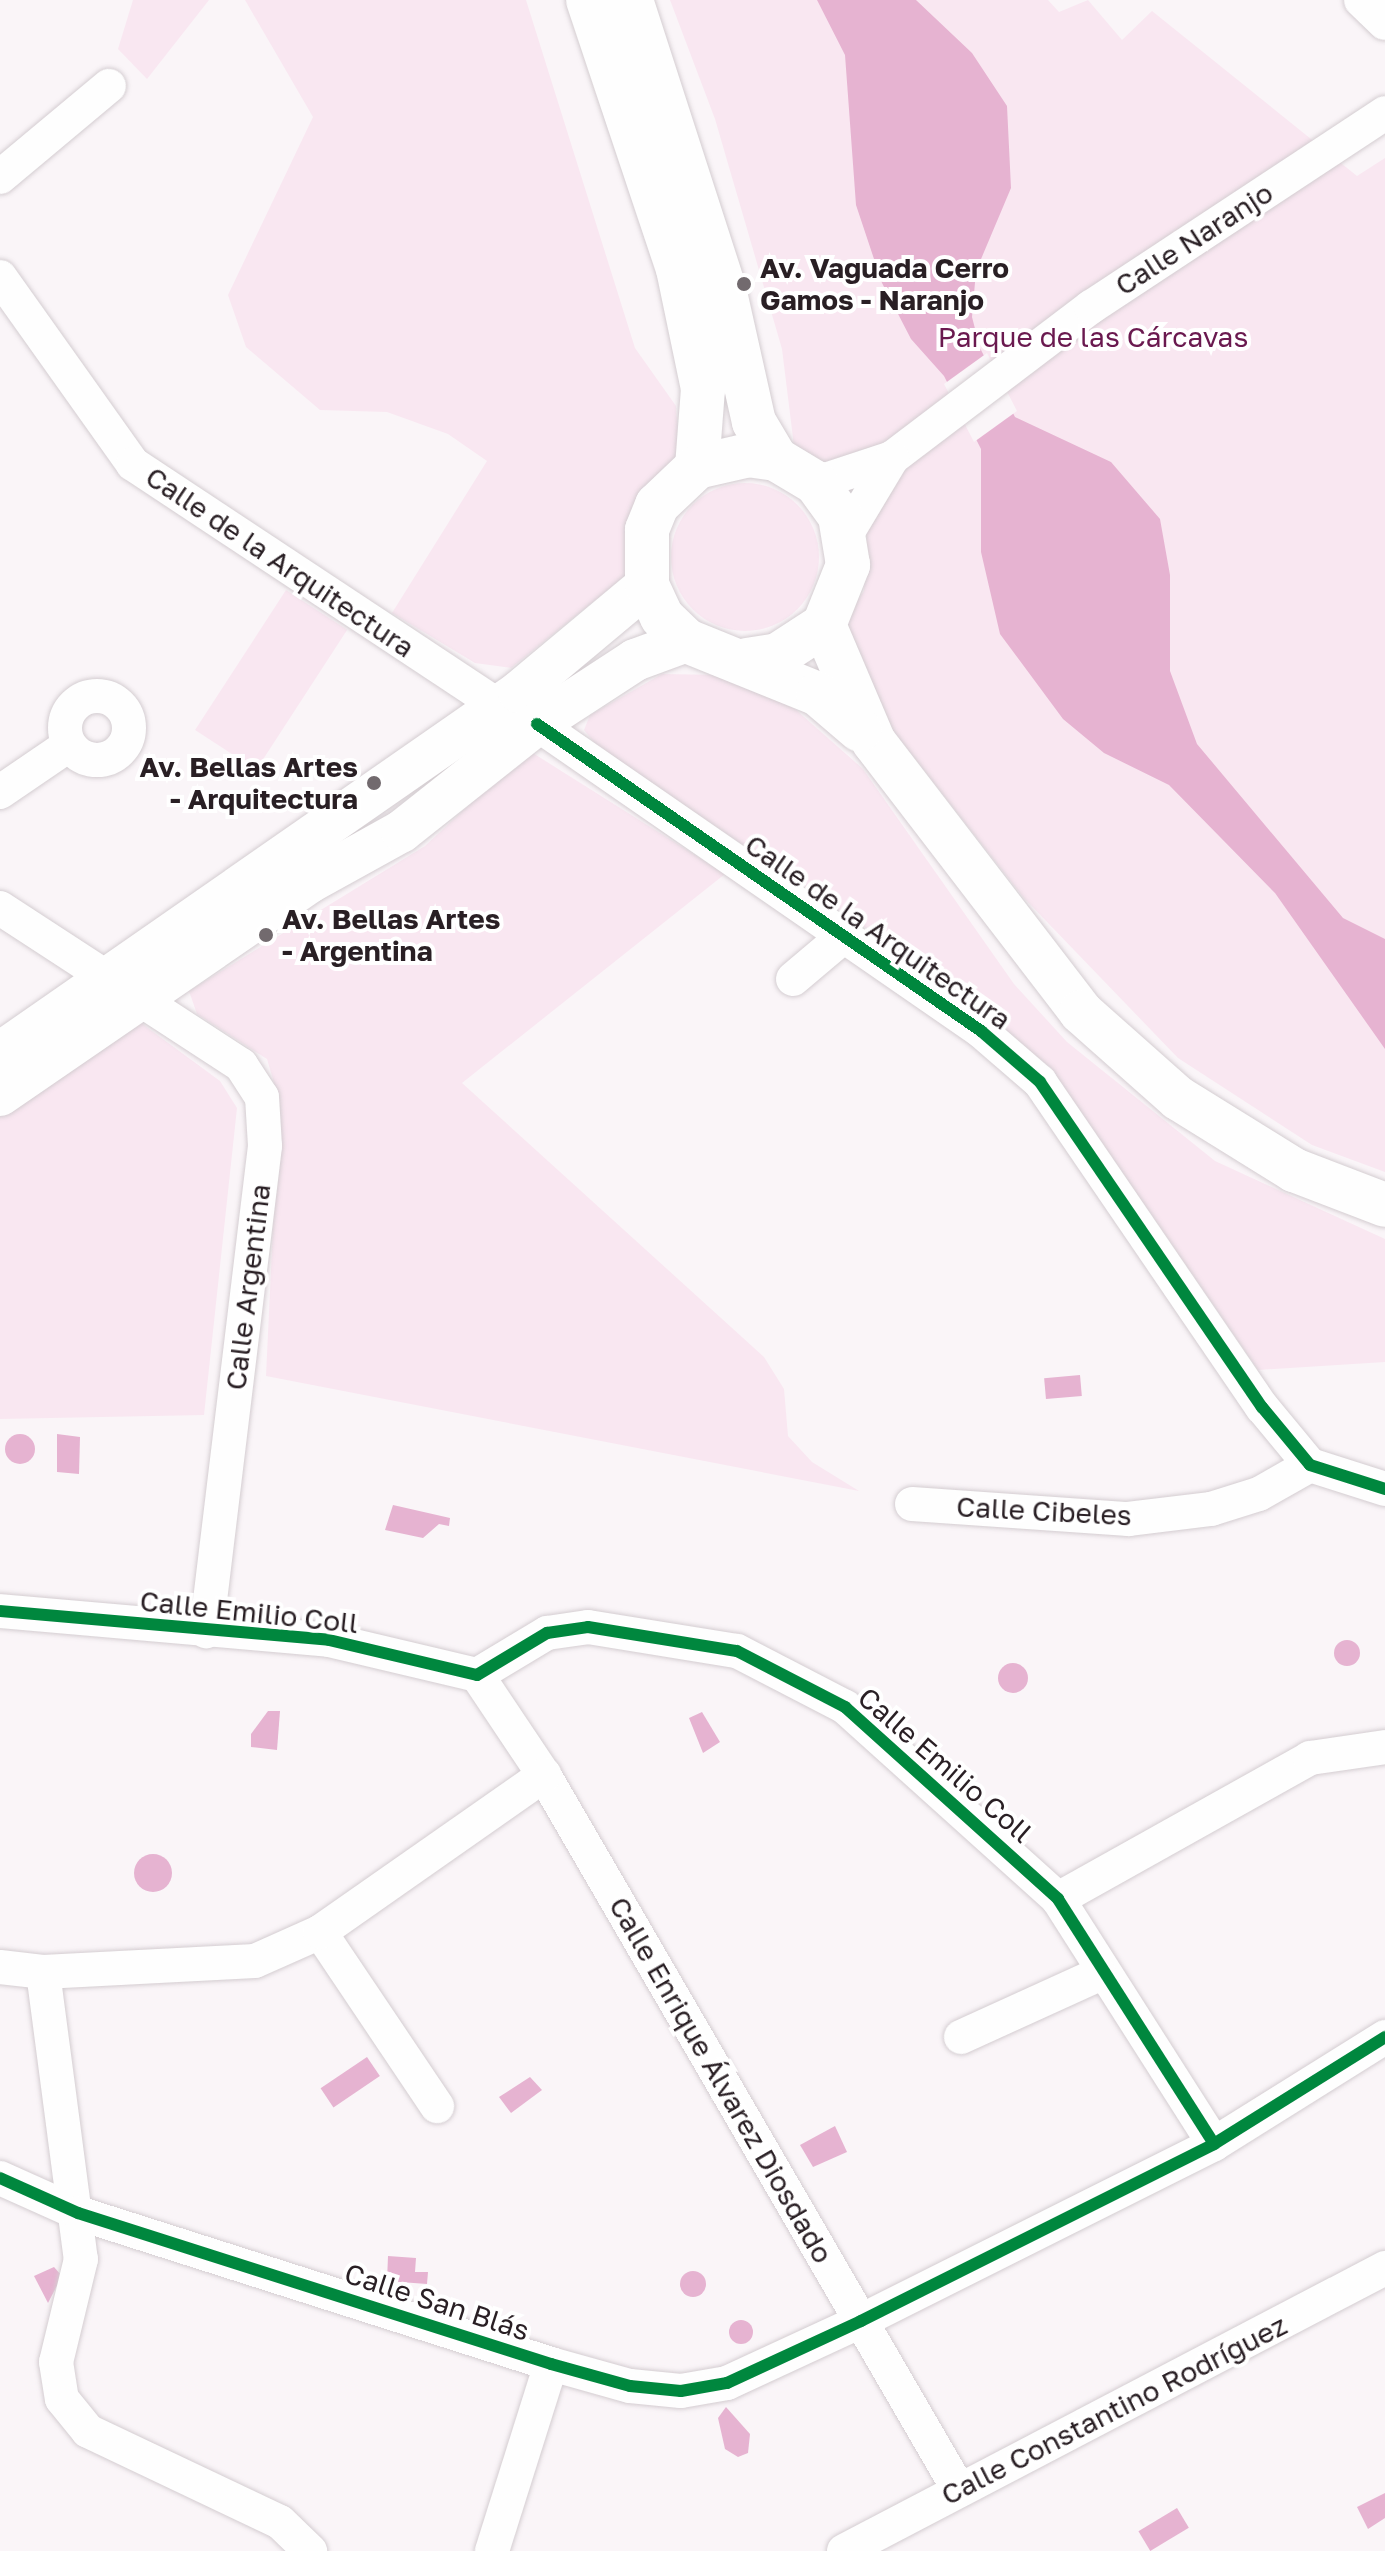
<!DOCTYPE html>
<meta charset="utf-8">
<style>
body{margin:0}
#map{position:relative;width:1385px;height:2551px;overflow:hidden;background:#faf5f8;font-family:"Golos Text",sans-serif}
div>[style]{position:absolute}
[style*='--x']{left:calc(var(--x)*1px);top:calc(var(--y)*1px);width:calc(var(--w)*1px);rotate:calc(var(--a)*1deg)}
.green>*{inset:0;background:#f9e7f1;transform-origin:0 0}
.round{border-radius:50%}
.water>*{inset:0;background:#e6b3d1;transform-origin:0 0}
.pier>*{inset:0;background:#faf5f8}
.roads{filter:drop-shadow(0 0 2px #d4cdd1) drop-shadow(0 0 2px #d4cdd1)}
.minor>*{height:34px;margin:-17px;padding:0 17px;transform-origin:17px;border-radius:17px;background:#fefefe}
.minor>.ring{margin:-17px;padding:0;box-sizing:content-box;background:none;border:34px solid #fefefe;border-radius:50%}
.tertiary>*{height:42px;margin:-21px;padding:0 21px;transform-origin:21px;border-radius:21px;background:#fefefe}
.secondary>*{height:44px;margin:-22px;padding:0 22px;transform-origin:22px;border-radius:22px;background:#fefefe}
.cycleway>*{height:12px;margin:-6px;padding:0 6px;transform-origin:6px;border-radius:6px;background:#00873e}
.dots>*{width:22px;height:22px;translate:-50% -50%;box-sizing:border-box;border:4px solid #fff;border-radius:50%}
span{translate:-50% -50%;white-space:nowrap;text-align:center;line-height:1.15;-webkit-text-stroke:8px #fff;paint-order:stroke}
.street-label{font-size:28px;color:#291f24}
.poi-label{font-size:28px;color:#291f24;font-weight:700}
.left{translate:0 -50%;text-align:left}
.right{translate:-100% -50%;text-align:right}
.park-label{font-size:28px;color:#6a194f}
</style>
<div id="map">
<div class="green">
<div style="clip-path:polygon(133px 0,209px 0,147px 79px,118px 49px)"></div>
<div style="clip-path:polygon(245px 0,526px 0,635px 348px,676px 406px,680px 465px,625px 576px,511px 668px,475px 663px,392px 613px,487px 461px,448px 434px,387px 412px,320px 410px,246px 347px,228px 295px,313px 117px)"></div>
<div style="clip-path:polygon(670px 0,1048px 0,1059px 12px,1088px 0,1122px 40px,1152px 11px,1357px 176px,1385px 158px,1385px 1172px,1312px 1145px,1178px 1058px,1023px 897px,826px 645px,864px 591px,867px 532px,794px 446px,782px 349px,715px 119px)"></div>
<div class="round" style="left:671px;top:483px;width:148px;height:148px"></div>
<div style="left:286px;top:590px;width:73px;height:167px;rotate:33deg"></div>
<div style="clip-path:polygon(662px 674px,721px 675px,795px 709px,863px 769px,1014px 984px,1067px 1042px,1215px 1161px,1385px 1239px,1385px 1362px,1258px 1370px,1050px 1067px,929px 971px,597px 746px,584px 730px,590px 715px)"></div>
<div style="clip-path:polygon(528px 750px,725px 874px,462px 1083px,764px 1357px,784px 1389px,788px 1436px,812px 1462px,859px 1491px,266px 1376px,279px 1100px,267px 1059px,197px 1014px,189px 991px,425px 846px)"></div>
<div style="clip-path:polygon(137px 1020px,220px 1081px,237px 1108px,204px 1415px,0 1419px,0 1116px)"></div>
</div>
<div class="water">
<div style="clip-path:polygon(817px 0,916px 0,972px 53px,1007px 106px,1011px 188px,976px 271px,972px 317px,980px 348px,1015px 417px,1111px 462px,1160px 519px,1170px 575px,1170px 671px,1197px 744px,1343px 918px,1385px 939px,1385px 1049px,1275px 893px,1169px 785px,1104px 753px,1063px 719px,1000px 634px,981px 552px,981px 449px,944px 376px,911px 339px,882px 283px,856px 205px,845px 55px)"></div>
<div style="left:1080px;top:1375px;width:21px;height:36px;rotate:85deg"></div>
<div style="clip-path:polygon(57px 1434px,80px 1437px,79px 1474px,57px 1472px)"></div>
<div class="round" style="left:5px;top:1434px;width:30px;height:30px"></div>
<div style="clip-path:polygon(393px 1505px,450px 1518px,449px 1526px,439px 1524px,423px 1538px,385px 1530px)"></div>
<div class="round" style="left:1334px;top:1640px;width:26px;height:26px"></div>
<div class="round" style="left:998px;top:1663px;width:30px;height:30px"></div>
<div style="clip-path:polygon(268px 1711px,280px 1711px,277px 1750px,251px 1747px,251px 1734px)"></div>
<div style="clip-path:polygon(702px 1712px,720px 1742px,703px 1753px,689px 1718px)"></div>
<div class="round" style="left:134px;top:1854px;width:38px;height:38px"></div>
<div style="left:367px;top:2057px;width:23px;height:56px;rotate:56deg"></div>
<div style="clip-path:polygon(530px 2077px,542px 2090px,511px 2113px,499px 2097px)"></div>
<div style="clip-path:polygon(835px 2126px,847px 2152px,813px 2167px,800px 2145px)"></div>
<div style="clip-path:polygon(388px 2256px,416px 2258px,415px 2272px,428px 2272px,427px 2284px,387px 2281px)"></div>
<div style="clip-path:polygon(54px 2267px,62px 2276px,48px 2303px,34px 2276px)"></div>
<div class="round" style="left:680px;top:2271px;width:26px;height:26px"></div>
<div class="round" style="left:729px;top:2320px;width:24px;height:24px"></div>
<div style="clip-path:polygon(726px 2407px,750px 2434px,748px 2453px,738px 2457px,725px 2449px,718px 2418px)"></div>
<div style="clip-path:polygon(1385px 2493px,1385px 2518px,1368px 2529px,1357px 2507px)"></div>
<div style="left:1177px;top:2508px;width:23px;height:45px;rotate:59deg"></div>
</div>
<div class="pier">
<div style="clip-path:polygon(987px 353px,1017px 411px,974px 442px,944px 384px)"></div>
</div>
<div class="roads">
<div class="minor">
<div style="--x:1361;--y:0;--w:33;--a:44"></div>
<div style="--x:0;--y:177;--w:142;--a:-39.9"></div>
<div style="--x:0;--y:277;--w:229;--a:54.6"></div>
<div style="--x:133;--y:464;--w:439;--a:33.5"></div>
<div style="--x:816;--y:483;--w:80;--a:-18.2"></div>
<div style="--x:892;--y:458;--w:250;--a:-37.2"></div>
<div style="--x:1091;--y:307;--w:352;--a:-33.4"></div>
<div style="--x:846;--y:535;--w:90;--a:-59.1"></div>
<div class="ring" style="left:65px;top:696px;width:30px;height:30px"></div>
<div style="--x:537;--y:724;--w:540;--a:34.66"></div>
<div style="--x:981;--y:1031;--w:78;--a:40.8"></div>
<div style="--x:1040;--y:1082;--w:394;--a:55.7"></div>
<div style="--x:1262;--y:1407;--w:75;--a:50.4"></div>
<div style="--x:1310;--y:1465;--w:79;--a:17.7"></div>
<div style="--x:0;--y:792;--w:83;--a:-34.3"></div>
<div style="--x:0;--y:908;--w:288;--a:33.1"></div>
<div style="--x:241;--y:1065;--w:38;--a:57"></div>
<div style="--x:262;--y:1097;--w:49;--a:86.5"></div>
<div style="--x:265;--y:1146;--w:489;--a:96.9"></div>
<div style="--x:793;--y:979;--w:67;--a:-40.1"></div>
<div style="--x:912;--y:1504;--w:217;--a:4"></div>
<div style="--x:1128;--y:1519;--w:84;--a:-6.9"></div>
<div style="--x:1211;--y:1509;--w:50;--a:-17.4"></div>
<div style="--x:1259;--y:1494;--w:59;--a:-29.6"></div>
<div style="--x:0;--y:1611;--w:330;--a:5"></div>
<div style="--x:329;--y:1640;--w:152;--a:13.3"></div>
<div style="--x:477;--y:1675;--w:82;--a:-31"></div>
<div style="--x:547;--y:1633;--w:41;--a:-8.3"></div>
<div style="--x:588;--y:1627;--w:151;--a:9.2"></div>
<div style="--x:737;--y:1651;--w:122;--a:27.4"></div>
<div style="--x:845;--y:1707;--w:287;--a:42"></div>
<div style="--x:1058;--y:1899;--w:290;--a:57.5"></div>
<div style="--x:477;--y:1675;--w:120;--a:56.2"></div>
<div style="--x:544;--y:1775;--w:827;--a:59.87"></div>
<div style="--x:1058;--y:1899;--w:289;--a:-29.2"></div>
<div style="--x:1310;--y:1758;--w:76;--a:-8.3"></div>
<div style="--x:320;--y:1932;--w:210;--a:56.1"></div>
<div style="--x:0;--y:1967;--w:43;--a:6.6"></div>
<div style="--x:43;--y:1972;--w:212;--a:-3"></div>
<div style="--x:255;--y:1961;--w:71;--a:-24"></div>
<div style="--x:320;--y:1932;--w:274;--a:-35"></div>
<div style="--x:43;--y:1972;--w:290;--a:82.5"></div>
<div style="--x:81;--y:2259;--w:106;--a:103.6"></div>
<div style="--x:56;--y:2362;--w:37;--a:81"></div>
<div style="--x:62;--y:2399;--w:41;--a:50.9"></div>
<div style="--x:88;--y:2431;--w:212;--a:25.4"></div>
<div style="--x:280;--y:2522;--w:42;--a:44"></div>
<div style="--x:961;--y:2037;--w:152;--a:-24.5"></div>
<div style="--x:0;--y:2178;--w:85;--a:24.2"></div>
<div style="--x:78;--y:2213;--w:497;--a:17.7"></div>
<div style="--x:551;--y:2364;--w:82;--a:15.6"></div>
<div style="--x:630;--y:2386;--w:51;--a:5.6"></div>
<div style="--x:681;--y:2391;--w:47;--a:-9.9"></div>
<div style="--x:727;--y:2383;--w:148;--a:-24.8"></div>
<div style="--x:861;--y:2321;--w:395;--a:-26.6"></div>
<div style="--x:1214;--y:2144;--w:202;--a:-32"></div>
<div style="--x:492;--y:2551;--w:196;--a:-72.5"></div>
<div style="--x:844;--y:2551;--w:611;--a:-27.61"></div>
</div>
<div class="tertiary">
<div style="--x:0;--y:1053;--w:632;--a:-34.82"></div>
<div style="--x:519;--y:692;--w:167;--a:-39.9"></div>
<div style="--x:0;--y:1095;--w:376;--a:-34.5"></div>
<div style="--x:310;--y:882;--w:105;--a:-29"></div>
<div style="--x:402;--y:831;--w:172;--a:-38.4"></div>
<div style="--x:537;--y:724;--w:117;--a:-33.1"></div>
<div style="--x:635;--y:660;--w:55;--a:-20.1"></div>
</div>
<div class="secondary">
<div style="--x:588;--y:0;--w:284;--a:71.5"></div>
<div style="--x:678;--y:269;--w:123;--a:78.2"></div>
<div style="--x:703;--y:389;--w:78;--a:94.4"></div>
<div style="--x:631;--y:0;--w:303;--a:72.1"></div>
<div style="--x:724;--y:288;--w:137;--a:77.4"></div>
<div style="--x:754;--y:422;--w:43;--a:59.3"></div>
<div style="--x:824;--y:625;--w:127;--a:66.9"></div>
<div style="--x:874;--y:742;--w:340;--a:52.5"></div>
<div style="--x:1081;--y:1012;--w:130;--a:41.6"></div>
<div style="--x:1178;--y:1098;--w:137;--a:31.8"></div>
<div style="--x:1294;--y:1170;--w:97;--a:21"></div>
<div style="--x:747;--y:660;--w:31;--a:-9"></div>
<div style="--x:778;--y:655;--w:55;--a:-33.1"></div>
<div style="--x:824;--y:625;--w:65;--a:-68.2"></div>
<div style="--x:848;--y:565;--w:50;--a:-99.3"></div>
<div style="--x:840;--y:516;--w:41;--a:-126"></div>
<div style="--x:816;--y:483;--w:47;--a:-149"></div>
<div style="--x:776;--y:459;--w:27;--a:-172"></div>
<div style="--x:749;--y:455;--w:53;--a:167"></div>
<div style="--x:697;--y:467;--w:55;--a:136.5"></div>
<div style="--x:657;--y:505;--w:27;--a:112"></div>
<div style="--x:647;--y:530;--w:55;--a:90"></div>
<div style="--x:647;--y:585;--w:35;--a:65"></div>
<div style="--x:662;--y:617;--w:35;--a:44"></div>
<div style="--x:687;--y:641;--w:141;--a:22"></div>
<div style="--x:818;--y:694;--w:55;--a:40.6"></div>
</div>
</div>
<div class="cycleway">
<div style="--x:537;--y:724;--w:540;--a:34.66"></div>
<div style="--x:981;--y:1031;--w:78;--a:40.8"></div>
<div style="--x:1040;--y:1082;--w:394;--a:55.7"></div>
<div style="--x:1262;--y:1407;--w:75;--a:50.4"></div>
<div style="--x:1310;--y:1465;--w:79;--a:17.7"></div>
<div style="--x:0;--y:1611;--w:330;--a:5"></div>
<div style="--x:329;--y:1640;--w:152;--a:13.3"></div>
<div style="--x:477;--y:1675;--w:82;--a:-31"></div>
<div style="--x:547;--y:1633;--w:41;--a:-8.3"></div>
<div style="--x:588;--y:1627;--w:151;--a:9.2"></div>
<div style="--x:737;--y:1651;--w:122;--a:27.4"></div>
<div style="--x:845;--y:1707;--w:287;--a:42"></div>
<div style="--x:1058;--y:1899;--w:290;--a:57.5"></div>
<div style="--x:0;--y:2178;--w:85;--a:24.2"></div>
<div style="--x:78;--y:2213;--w:497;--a:17.7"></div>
<div style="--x:551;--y:2364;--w:82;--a:15.6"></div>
<div style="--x:630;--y:2386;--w:51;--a:5.6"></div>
<div style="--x:681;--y:2391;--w:47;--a:-9.9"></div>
<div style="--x:727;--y:2383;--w:148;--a:-24.8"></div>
<div style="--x:861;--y:2321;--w:395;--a:-26.6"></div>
<div style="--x:1214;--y:2144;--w:202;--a:-32"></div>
</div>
<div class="dots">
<div style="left:744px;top:284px;background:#726a6e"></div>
<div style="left:374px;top:783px;background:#726a6e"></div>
<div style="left:266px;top:935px;background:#726a6e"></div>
</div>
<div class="street-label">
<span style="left:1194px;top:239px;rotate:-33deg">Calle Naranjo</span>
<span style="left:280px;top:562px;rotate:34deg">Calle de la Arquitectura</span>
<span style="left:878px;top:932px;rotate:35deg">Calle de la Arquitectura</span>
<span style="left:248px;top:1287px;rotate:-83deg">Calle Argentina</span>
<span style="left:1044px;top:1511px;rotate:3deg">Calle Cibeles</span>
<span style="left:249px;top:1612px;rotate:6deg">Calle Emilio Coll</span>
<span style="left:945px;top:1765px;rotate:41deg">Calle Emilio Coll</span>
<span style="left:721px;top:2080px;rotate:60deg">Calle Enrique Álvarez Diosdado</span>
<span style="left:437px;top:2302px;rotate:18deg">Calle San Blás</span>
<span style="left:1114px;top:2410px;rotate:-27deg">Calle Constantino Rodríguez</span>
</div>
<div class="poi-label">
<span class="left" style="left:760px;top:284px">Av. Vaguada Cerro<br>Gamos - Naranjo</span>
<span class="right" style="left:358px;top:783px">Av. Bellas Artes<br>- Arquitectura</span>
<span class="left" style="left:282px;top:935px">Av. Bellas Artes<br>- Argentina</span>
</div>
<div class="park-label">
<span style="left:1093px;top:337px">Parque de las Cárcavas</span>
</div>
</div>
